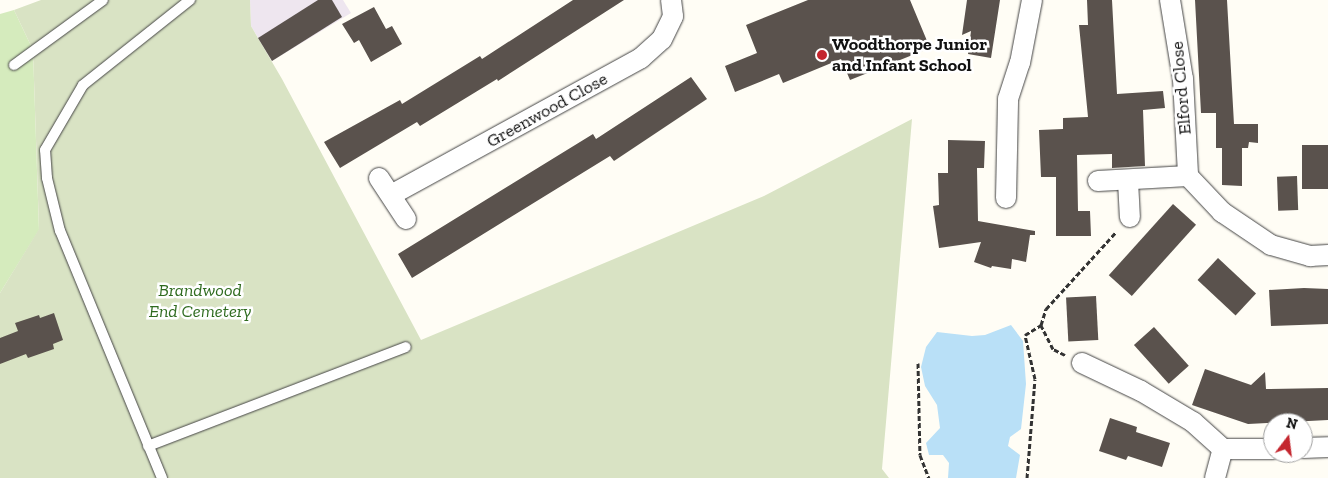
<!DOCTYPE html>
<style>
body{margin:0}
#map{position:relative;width:1328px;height:478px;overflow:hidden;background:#fffdf5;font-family:"Zilla Slab",serif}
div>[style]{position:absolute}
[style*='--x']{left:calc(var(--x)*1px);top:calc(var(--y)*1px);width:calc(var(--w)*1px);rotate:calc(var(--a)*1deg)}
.industrial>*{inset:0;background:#eee6ef}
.green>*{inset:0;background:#d5ebbd}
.cemetery>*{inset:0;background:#d9e3c4}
.water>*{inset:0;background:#b9e0f7}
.building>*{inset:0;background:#5a524d;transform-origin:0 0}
.path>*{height:3px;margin-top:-1.5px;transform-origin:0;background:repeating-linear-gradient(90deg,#333 0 5px,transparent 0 7.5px)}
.roads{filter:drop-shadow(0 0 1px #444) drop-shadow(0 0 1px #444)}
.service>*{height:10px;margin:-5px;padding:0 5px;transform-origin:5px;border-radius:5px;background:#fff}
.minor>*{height:20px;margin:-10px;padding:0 10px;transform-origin:10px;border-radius:10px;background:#fff}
.dots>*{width:14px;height:14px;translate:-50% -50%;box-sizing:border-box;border:2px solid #fff;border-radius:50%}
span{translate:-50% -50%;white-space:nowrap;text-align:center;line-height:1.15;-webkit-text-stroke:5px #fff;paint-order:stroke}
.poi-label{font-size:18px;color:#111;font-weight:700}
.left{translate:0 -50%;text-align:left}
.street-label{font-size:18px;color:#111}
.park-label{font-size:18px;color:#2f6b1f;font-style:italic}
.north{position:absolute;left:1263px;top:413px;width:50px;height:50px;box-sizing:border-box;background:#fff;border:1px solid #a0a0a0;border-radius:50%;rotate:15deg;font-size:14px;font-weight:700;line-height:20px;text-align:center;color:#111}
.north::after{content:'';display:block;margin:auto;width:18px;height:22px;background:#c4262e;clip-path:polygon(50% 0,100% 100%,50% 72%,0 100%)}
</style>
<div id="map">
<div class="industrial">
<div style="clip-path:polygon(250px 0,343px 0,351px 13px,272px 61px,251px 26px)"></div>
</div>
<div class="green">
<div style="clip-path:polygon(14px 10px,33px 50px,39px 230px,0 293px,0 14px)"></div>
</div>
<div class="cemetery">
<div style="clip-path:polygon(41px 0,250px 0,251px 26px,282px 79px,421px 340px,764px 196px,912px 119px,882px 469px,889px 478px,0 478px,0 293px,39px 229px,33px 50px,14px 10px)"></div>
</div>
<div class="water">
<div style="clip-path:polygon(1011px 325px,1023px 341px,1026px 384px,1021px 429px,1010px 437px,1008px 446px,1020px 455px,1016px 478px,948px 478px,949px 463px,943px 455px,929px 455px,926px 443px,940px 428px,937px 405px,925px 386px,921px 367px,926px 347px,937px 332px,972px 336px,985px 335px)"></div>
</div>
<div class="building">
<div style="clip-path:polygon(318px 0,332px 0,342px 17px,272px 61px,258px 38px)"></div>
<div style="clip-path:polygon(573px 0,624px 0,498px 81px,497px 79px,420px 126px,417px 122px,340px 168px,324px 142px,400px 100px,402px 104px,480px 56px,482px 59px)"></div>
<div style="clip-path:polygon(808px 0,910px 0,930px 48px,850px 80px,841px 59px,783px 83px,779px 74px,735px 92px,725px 66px,757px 53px,746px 25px)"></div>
<div style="clip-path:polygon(967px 0,1000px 0,991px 58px,968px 54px,971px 31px,962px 35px)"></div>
<div style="clip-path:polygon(1087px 0,1112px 0,1117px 94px,1163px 91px,1165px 108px,1143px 110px,1145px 166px,1112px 168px,1112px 154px,1077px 155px,1078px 211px,1090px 211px,1091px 236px,1056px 236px,1056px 177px,1041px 177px,1039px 130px,1063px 129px,1063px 118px,1088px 117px,1079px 25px,1088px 25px)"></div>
<div style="clip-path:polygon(1195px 0,1227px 0,1234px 124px,1258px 124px,1258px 143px,1249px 142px,1248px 148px,1242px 148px,1242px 186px,1222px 185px,1222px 148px,1216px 148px,1216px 113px,1201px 113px)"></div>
<div style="clip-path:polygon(374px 7px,386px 29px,392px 26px,402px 44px,371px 62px,359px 40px,354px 43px,342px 24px)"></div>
<div style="clip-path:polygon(691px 77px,707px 99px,614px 161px,610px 156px,412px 278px,398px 254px,593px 134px,596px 139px)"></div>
<div style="clip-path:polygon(948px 140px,985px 141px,984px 168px,977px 168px,978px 221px,1035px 231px,1035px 235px,1030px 235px,1026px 262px,1012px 259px,1011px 269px,992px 266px,991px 268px,974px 262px,981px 242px,939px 248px,933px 206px,939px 205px,938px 173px,948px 173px)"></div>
<div style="left:1328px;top:145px;width:44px;height:26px;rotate:90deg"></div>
<div style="left:1297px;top:176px;width:34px;height:20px;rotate:88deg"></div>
<div style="left:1173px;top:204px;width:31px;height:96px;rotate:42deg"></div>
<div style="left:1218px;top:258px;width:52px;height:30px;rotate:43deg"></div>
<div style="clip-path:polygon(1304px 288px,1328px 289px,1328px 324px,1271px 326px,1269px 290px)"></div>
<div style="left:1096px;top:296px;width:44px;height:30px;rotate:87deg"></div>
<div style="clip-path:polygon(54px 313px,63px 340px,53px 344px,54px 349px,28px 358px,26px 354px,0 364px,0 338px,18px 331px,15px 323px,39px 315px,40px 318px)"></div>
<div style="left:1154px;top:327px;width:52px;height:27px;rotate:48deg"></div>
<div style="clip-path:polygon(1205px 369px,1251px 385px,1265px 372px,1266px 389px,1328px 388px,1328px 420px,1248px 424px,1192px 405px)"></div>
<div style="clip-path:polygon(1110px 418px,1137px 427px,1136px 432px,1170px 443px,1162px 467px,1128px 456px,1126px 460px,1099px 451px)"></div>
</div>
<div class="path">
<div style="--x:1065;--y:355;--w:13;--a:-153"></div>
<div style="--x:1053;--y:349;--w:27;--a:-117"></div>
<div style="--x:1041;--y:325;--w:17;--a:-73"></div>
<div style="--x:1046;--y:309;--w:104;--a:-47.7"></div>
<div style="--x:918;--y:363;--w:92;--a:88.8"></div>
<div style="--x:920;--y:455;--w:25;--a:69"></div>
<div style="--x:1027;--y:478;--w:99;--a:-85.4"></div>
<div style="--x:1035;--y:379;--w:45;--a:-102.8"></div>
<div style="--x:1025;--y:335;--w:19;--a:-32"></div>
</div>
<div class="roads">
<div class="service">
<div style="--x:14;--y:65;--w:110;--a:-36.1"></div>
<div style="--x:148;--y:446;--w:276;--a:-21"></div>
<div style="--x:162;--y:478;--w:267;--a:-112.4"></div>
<div style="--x:60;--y:231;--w:55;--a:-103.8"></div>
<div style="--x:47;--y:178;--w:28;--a:-94"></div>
<div style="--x:45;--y:150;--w:75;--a:-59.7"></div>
<div style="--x:83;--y:85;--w:137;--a:-38.5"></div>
</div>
<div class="minor">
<div style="--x:1170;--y:0;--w:80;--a:80.7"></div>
<div style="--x:1183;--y:79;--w:97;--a:87"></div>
<div style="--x:1188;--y:176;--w:50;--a:46.6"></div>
<div style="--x:1222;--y:212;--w:59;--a:34"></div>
<div style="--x:1271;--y:245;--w:41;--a:15.8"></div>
<div style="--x:1310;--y:256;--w:18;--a:-3"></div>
<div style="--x:379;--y:178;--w:49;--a:56.6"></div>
<div style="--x:1098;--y:181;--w:90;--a:-3.2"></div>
<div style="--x:1128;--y:181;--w:36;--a:87"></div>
<div style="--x:391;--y:195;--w:285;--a:-28.7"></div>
<div style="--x:641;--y:58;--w:28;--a:-42"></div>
<div style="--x:662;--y:39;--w:25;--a:-64"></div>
<div style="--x:673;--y:16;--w:16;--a:-97"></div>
<div style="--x:1006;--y:198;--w:99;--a:-88.8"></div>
<div style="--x:1008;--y:99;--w:38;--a:-72"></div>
<div style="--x:1020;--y:63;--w:64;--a:-79.2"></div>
<div style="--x:1082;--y:363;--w:65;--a:25.4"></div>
<div style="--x:1141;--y:391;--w:61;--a:30.8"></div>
<div style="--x:1193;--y:422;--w:40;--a:42"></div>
<div style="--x:1303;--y:448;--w:25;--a:-2"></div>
<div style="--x:1215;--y:478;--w:30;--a:-75"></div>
<div style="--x:1223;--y:449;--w:50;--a:0"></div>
</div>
</div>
<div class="dots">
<div style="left:822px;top:55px;background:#c4262e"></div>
</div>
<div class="poi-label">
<span class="left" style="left:832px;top:55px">Woodthorpe Junior<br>and Infant School</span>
</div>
<div class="street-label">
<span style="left:1181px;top:88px;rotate:-95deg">Elford Close</span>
<span style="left:547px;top:110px;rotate:-29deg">Greenwood Close</span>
</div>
<div class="park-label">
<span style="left:200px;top:301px">Brandwood<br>End Cemetery</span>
</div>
<div class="north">N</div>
</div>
